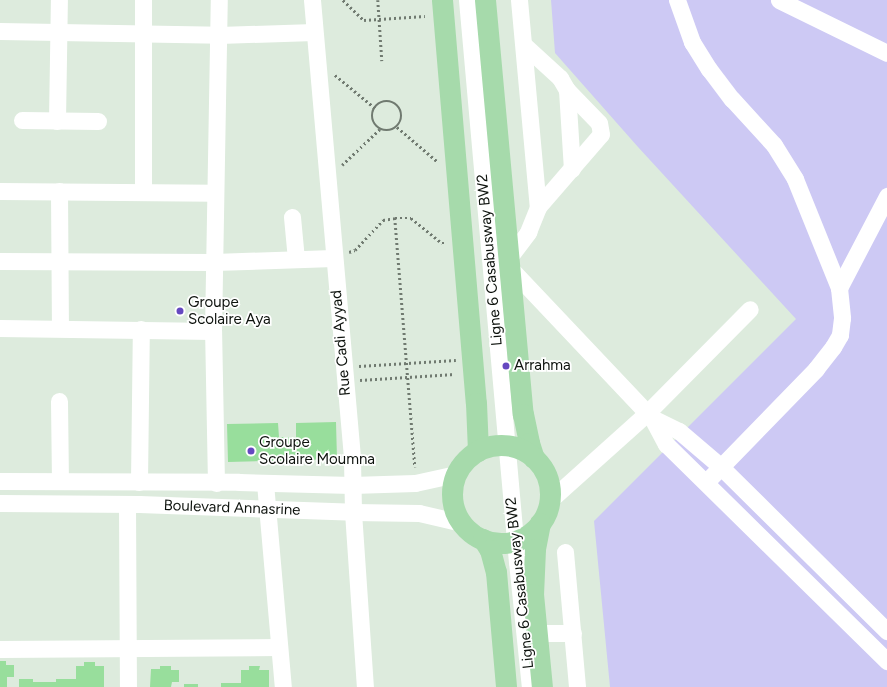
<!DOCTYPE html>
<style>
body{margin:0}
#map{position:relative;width:887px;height:687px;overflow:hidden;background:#ddebdd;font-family:Figtree,sans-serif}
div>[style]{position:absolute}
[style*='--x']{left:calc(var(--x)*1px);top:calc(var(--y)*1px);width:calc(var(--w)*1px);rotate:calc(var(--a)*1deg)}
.green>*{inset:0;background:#cdc9f4}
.building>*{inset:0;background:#98de9c;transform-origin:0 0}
.path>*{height:2.5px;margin-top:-1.25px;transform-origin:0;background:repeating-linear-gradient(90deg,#707a70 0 2px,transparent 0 5px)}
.path>.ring{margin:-1.25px;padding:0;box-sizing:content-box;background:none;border:2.5px solid #707a70;border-radius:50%}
.minor>*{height:17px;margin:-8.5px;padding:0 8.5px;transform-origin:8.5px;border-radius:8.5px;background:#fff}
.major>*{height:21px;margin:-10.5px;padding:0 10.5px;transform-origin:10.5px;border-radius:10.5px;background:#a6daab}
.major>.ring{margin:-10.5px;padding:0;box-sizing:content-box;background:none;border:21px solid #a6daab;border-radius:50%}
.dots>*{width:11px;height:11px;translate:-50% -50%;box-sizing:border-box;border:2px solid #fff;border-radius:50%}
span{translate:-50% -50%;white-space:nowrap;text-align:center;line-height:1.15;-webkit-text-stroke:3.5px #fff;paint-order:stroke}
.street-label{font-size:15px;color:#0d120d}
.poi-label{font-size:15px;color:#0d120d}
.left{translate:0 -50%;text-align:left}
</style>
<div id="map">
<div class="green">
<div style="clip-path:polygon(551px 0,887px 0,887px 687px,610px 687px,594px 521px,796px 319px,638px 147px,555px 53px)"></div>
</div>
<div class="building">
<div style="clip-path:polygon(336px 422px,337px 459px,228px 462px,227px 424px,278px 423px,279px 437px,296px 437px,296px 423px)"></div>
<div style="clip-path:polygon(0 661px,6px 661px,6px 665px,14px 665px,14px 677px,7px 677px,7px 687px,0 687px)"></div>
<div style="clip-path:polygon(84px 662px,95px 662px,95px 666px,104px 666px,104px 687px,19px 687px,19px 679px,33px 679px,33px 682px,56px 682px,56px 679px,76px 679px,76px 666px,84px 666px)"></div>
<div style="clip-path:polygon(160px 666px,171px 666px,171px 670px,179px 670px,179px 682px,172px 682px,171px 687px,150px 687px,151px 669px,160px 669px)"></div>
<div style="clip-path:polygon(249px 666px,260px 666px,259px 670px,269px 670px,269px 687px,221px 687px,221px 683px,241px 683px,241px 670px,249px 670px)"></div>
<div style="left:184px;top:684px;width:14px;height:3px"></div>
</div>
<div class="path">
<div style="--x:343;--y:0;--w:29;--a:44"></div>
<div style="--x:364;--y:20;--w:61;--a:-3.8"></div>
<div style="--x:378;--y:0;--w:61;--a:86.2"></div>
<div style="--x:335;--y:75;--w:52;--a:39.5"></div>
<div class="ring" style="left:372px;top:101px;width:27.5px;height:27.5px"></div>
<div style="--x:397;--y:127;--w:54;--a:40.5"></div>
<div style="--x:342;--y:165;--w:52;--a:-43.5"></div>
<div style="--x:395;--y:218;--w:16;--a:0"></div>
<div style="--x:411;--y:218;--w:40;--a:39"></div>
<div style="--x:442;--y:243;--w:2;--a:0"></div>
<div style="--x:349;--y:252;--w:6;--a:-18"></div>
<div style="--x:355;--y:250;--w:41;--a:-47"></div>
<div style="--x:383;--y:220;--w:12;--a:-9"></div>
<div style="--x:395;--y:218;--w:250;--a:85.4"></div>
<div style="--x:359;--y:366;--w:97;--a:-3.5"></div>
<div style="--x:360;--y:380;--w:95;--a:-3.6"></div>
</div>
<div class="minor">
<div style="--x:312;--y:0;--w:461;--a:85"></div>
<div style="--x:352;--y:459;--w:53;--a:88.9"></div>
<div style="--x:353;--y:512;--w:175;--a:86.1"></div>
<div style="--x:467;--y:0;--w:564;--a:84.92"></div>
<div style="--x:517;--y:562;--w:126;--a:84.1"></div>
<div style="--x:519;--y:0;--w:208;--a:84.8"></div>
<div style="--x:677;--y:0;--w:45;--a:70.3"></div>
<div style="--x:692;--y:42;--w:32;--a:58"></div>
<div style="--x:709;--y:69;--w:38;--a:53"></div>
<div style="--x:732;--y:99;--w:62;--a:47.6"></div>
<div style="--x:774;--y:145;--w:40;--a:58"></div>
<div style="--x:795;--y:179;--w:118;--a:68"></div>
<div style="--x:839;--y:288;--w:30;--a:84"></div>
<div style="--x:842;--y:318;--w:17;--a:97"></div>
<div style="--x:840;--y:335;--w:14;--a:120"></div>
<div style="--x:833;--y:347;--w:28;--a:128"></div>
<div style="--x:816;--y:369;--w:158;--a:134.2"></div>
<div style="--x:779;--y:0;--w:120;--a:26.1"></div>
<div style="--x:0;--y:31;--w:219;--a:1"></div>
<div style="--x:219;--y:35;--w:95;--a:-1.8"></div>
<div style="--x:524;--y:45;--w:49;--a:42.5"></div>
<div style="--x:560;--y:78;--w:14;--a:60"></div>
<div style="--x:567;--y:90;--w:79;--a:86.4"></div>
<div style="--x:22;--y:120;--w:76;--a:0.8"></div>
<div style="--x:57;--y:121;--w:121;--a:-89.1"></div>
<div style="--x:0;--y:191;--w:214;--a:0.5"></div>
<div style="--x:59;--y:191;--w:136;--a:89.6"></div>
<div style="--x:143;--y:192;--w:192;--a:-90"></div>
<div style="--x:292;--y:217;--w:42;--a:84.6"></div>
<div style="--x:508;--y:259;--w:34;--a:-53"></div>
<div style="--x:528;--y:232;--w:27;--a:-68"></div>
<div style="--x:538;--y:207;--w:96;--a:-49.2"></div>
<div style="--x:601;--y:134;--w:11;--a:-100"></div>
<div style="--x:599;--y:123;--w:46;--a:-134.1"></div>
<div style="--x:0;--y:261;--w:214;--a:0.3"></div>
<div style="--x:214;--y:262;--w:119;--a:-1.9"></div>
<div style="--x:509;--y:267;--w:208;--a:46.6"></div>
<div style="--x:652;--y:418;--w:30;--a:62"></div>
<div style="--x:666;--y:444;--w:310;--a:44.5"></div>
<div style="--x:839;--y:288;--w:104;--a:-62.4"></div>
<div style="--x:0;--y:328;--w:213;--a:0.8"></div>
<div style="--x:59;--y:401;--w:80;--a:89.3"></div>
<div style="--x:652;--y:418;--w:30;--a:26"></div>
<div style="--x:679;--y:431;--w:54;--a:40.5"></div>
<div style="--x:720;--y:466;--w:235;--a:44.7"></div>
<div style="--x:0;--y:481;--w:239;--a:0.2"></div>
<div style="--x:239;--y:482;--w:113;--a:1.5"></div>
<div style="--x:352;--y:485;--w:63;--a:-1.8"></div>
<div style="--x:415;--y:483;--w:42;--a:-12.4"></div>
<div style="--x:139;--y:482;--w:153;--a:-89.3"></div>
<div style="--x:216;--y:483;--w:152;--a:-91.1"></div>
<div style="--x:213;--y:331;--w:331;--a:-89"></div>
<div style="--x:265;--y:483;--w:205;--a:85"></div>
<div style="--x:549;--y:501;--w:132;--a:-41.9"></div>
<div style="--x:647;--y:413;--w:146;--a:-45.3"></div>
<div style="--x:0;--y:503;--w:139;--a:0.4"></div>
<div style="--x:139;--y:504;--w:214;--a:2.1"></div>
<div style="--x:353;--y:512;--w:66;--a:0.9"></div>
<div style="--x:419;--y:513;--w:44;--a:13.1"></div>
<div style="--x:127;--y:504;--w:183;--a:89.7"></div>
<div style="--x:565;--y:552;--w:136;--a:84.9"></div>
<div style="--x:536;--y:633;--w:37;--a:0"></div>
<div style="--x:0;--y:649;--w:279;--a:-0.4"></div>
</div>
<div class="major">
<div style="--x:442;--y:0;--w:404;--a:85.2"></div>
<div style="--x:476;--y:403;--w:48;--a:87.6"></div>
<div style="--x:485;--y:0;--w:416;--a:84.8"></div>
<div style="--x:523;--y:414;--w:30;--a:78"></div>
<div style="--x:529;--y:443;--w:16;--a:72"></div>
<div class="ring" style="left:452px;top:445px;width:77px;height:77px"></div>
<div style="--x:540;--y:523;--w:26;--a:101"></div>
<div style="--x:535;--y:549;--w:45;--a:92.5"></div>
<div style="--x:533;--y:594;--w:93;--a:84.5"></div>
<div style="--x:483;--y:539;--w:13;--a:58"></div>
<div style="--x:490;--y:550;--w:23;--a:75"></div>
<div style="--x:496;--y:572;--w:115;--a:85"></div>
</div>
<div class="dots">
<div style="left:180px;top:311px;background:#6548c0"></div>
<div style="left:506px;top:366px;background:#6548c0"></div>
<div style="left:251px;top:451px;background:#6548c0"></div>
</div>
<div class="street-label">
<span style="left:490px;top:260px;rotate:-95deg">Ligne 6 Casabusway BW2</span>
<span style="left:341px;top:343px;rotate:-95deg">Rue Cadi Ayyad</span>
<span style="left:232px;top:508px;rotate:2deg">Boulevard Annasrine</span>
<span style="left:520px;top:583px;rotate:-96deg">Ligne 6 Casabusway BW2</span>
</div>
<div class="poi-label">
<span class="left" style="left:188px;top:311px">Groupe<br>Scolaire Aya</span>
<span class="left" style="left:514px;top:366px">Arrahma</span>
<span class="left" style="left:259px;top:451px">Groupe<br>Scolaire Moumna</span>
</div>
</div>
